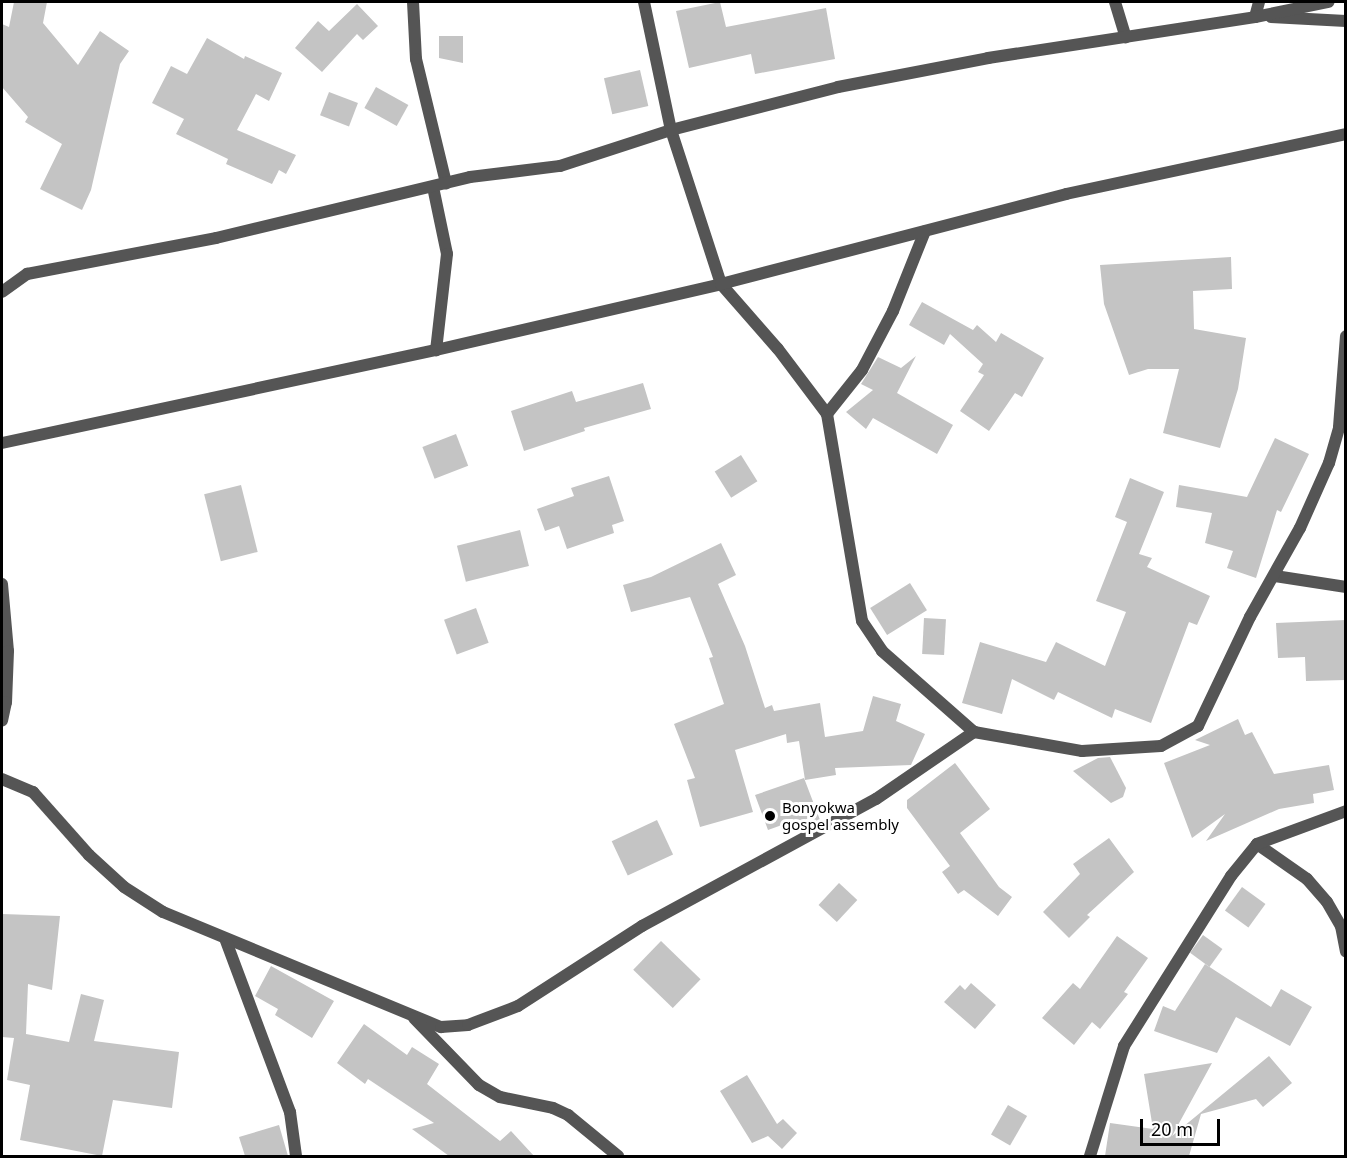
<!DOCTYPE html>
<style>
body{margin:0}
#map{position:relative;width:1347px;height:1158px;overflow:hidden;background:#fff;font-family:"Noto Sans",sans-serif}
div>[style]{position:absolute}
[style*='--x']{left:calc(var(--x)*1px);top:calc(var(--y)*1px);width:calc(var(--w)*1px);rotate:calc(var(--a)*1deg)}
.building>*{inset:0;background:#c4c4c4;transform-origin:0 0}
.minor>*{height:12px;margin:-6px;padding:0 6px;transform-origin:6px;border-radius:6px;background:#555}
.dots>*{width:16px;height:16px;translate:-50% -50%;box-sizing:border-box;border:3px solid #fff;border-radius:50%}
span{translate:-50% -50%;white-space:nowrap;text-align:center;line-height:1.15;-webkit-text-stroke:6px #fff;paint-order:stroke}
.poi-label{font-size:15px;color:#000}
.left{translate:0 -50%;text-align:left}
.frame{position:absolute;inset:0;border:3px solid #000;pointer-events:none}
.scale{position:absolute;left:1140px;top:1119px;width:80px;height:27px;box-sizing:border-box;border:3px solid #000;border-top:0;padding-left:8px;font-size:18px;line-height:21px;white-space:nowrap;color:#000;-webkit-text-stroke:4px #fff;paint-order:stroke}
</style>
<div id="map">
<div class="building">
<div style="clip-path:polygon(14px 2px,47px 2px,43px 23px,78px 65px,100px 31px,129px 51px,120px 64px,91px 190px,82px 210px,40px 189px,62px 144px,25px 122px,28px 117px,2px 87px,2px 24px,9px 27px)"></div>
<div style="clip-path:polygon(720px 2px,726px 27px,826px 8px,835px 59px,755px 74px,751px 54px,689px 68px,676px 11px)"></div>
<div style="clip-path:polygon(357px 4px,378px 26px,363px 40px,357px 34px,322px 72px,295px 48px,318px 21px,329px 31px)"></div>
<div style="clip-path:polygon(439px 36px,463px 36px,463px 63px,439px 58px)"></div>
<div style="clip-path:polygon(207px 38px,244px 59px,245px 56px,282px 73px,269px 101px,256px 94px,237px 130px,296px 155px,286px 174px,279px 170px,272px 184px,226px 164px,228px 159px,176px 134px,184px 119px,152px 103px,171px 66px,187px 74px)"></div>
<div style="left:640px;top:70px;width:37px;height:37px;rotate:77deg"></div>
<div style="left:376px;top:87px;width:37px;height:24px;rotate:29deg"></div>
<div style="left:329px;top:92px;width:31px;height:25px;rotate:21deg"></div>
<div style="clip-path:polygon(1231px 257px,1232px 289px,1193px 291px,1194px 329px,1246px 338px,1238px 389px,1220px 448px,1163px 433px,1179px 369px,1148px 369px,1129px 375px,1104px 304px,1100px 265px)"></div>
<div style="clip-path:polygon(922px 302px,973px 330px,977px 325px,996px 342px,1001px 333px,1044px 358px,1022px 397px,1015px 393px,989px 431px,960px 411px,984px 375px,978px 372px,983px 364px,950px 334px,944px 345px,909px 325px)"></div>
<div style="clip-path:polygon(916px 356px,897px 393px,953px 425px,937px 454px,873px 418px,866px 429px,846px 412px,873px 390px,861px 384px,878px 357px,901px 368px)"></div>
<div style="clip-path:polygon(643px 383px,651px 409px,584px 428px,585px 431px,524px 451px,511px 411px,572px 391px,576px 402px)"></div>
<div style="left:456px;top:434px;width:34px;height:36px;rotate:69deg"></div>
<div style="clip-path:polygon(1275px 438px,1309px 454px,1281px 512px,1277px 510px,1256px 578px,1227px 568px,1233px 551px,1205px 543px,1212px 513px,1176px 507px,1179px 485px,1247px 497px)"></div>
<div style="left:741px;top:455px;width:31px;height:31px;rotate:58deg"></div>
<div style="clip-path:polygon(609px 476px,624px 521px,612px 525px,614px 533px,567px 549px,559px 526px,545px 531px,537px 509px,574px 496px,571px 488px)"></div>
<div style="clip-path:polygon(1130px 478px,1164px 492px,1139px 554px,1152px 558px,1147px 567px,1210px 596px,1197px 625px,1189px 622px,1151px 723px,1115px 709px,1112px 718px,1058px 692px,1054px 700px,1012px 679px,1002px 714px,962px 703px,980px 642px,1046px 662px,1056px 642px,1105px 666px,1126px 612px,1096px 601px,1127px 522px,1115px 517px)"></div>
<div style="left:241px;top:485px;width:69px;height:38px;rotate:76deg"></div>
<div style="left:520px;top:530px;width:37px;height:65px;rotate:76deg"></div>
<div style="clip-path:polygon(721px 543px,736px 575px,718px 584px,745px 646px,765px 708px,772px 705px,774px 711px,820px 703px,825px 737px,863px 731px,873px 696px,901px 704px,896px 721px,925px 734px,911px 765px,835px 768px,836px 775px,805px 780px,799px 741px,787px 743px,786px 734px,735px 750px,753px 812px,700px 827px,687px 780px,695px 778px,674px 724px,724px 704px,709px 658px,713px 657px,690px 597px,631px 612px,623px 585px,651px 577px)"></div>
<div style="left:910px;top:583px;width:32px;height:47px;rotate:58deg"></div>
<div style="left:476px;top:608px;width:37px;height:34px;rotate:70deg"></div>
<div style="left:924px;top:618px;width:22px;height:36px;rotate:3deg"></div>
<div style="clip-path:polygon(1346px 620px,1346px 680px,1306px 681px,1305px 657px,1278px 658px,1276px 623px)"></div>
<div style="clip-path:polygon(1238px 719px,1245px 735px,1252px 732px,1274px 774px,1329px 765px,1334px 790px,1313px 794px,1314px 803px,1279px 809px,1206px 841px,1225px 814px,1192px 838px,1164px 763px,1210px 745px,1195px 740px)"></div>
<div style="clip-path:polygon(1110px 757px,1126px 788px,1123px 797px,1111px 803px,1073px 771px,1098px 758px)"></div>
<div style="clip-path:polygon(955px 763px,990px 809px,960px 833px,999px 887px,1012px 897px,998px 916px,964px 890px,958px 894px,942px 872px,950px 866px,907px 808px,907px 800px)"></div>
<div style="clip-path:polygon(804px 778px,820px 820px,796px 829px,793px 821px,768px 830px,755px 795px)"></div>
<div style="left:657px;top:820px;width:38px;height:50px;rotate:65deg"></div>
<div style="clip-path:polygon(1109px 838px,1134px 872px,1087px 915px,1090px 917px,1069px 938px,1043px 912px,1080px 874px,1073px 864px)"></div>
<div style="left:839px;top:883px;width:25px;height:30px;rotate:43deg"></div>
<div style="left:1242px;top:887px;width:29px;height:29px;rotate:36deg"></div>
<div style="clip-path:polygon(2px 914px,60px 916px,52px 990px,28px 984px,26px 1034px,69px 1042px,81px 994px,104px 1000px,94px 1041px,179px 1052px,172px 1108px,113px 1100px,102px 1156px,20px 1140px,30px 1085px,7px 1080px,14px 1038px,2px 1037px)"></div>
<div style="left:1203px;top:935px;width:24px;height:22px;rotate:36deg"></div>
<div style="clip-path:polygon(1117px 936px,1148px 958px,1124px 992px,1128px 994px,1100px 1029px,1092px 1022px,1074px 1045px,1042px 1018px,1073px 983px,1080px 989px)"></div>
<div style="left:661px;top:941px;width:55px;height:40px;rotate:44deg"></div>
<div style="clip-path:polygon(1205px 964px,1271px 1007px,1281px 989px,1312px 1007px,1290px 1046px,1236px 1017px,1217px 1053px,1154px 1031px,1163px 1006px,1175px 1011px)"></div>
<div style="clip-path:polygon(271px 966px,334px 1001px,312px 1038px,275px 1015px,278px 1009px,255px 996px)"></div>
<div style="clip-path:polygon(971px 983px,996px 1005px,975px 1029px,944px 1002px,960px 985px,965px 990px)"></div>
<div style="clip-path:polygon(364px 1024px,407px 1055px,412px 1047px,439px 1064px,427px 1084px,500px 1141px,511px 1131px,534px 1156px,449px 1156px,412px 1129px,434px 1123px,368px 1079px,365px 1084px,337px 1063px)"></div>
<div style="clip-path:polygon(1269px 1056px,1292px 1083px,1263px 1107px,1256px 1099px,1201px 1114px,1189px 1156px,1105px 1156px,1110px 1123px,1153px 1129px,1144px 1074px,1212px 1063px,1172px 1136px)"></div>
<div style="clip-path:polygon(747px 1075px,777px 1124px,783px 1119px,797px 1133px,782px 1149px,768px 1136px,752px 1143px,720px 1091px)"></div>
<div style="left:1008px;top:1105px;width:22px;height:34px;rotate:30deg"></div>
<div style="clip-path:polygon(279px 1125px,288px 1156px,245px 1156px,239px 1137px)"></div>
</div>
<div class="minor">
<div style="--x:413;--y:2;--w:57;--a:87"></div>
<div style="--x:416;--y:59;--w:128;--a:76.4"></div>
<div style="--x:644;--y:2;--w:131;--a:78.1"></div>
<div style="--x:671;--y:130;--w:162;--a:72"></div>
<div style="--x:721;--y:284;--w:86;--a:48.8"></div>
<div style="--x:778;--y:349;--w:81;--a:53"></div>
<div style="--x:827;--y:414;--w:210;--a:80.4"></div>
<div style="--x:862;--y:621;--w:36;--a:56"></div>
<div style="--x:882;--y:651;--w:123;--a:41.4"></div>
<div style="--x:1115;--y:2;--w:37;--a:73"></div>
<div style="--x:1255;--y:17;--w:16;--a:-75"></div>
<div style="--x:1271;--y:17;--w:75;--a:3.1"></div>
<div style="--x:433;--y:187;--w:68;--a:78.2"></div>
<div style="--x:447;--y:254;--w:97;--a:96.5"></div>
<div style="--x:2;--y:292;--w:31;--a:-36"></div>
<div style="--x:27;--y:274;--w:192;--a:-10.8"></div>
<div style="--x:216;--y:238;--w:261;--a:-13.5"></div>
<div style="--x:470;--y:177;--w:91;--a:-7"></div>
<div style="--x:560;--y:166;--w:117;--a:-18"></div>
<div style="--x:671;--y:130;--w:172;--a:-14.4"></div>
<div style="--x:838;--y:87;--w:153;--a:-10.9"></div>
<div style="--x:988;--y:58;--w:270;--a:-8.7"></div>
<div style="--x:1255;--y:17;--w:75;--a:-11.6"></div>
<div style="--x:827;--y:414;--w:56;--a:-51.5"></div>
<div style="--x:862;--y:370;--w:67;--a:-62.3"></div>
<div style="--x:893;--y:311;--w:86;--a:-68.2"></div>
<div style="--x:2;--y:443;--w:444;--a:-12.1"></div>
<div style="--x:436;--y:350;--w:293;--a:-13"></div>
<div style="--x:721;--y:284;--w:357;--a:-14.6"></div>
<div style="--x:1066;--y:194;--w:286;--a:-12.1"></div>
<div style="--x:1275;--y:576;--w:72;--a:8.8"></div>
<div style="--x:2;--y:584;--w:67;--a:84.9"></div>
<div style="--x:8;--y:651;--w:51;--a:92.2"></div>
<div style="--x:6;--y:702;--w:19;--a:102"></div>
<div style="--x:2;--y:779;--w:34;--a:23"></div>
<div style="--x:33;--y:792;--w:84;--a:48.4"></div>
<div style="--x:89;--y:855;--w:47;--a:42.4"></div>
<div style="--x:124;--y:887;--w:46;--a:32.7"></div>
<div style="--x:163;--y:912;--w:301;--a:22.5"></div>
<div style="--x:441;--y:1027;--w:27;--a:-4"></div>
<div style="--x:468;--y:1025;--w:53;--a:-20.8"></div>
<div style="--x:518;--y:1006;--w:148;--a:-32.8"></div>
<div style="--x:642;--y:926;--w:266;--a:-28.5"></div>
<div style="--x:876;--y:799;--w:119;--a:-34.4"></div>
<div style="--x:974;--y:732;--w:110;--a:10"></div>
<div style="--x:1082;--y:751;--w:79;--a:-3.6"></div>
<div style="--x:1161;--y:746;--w:42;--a:-28.4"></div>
<div style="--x:1198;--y:726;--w:121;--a:-64.5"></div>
<div style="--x:1250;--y:617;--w:102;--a:-60.7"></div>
<div style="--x:1300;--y:528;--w:71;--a:-66"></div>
<div style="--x:1329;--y:463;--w:37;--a:-74"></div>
<div style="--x:1339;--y:427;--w:91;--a:-85.6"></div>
<div style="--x:1257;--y:844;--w:61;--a:35"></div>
<div style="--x:1307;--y:879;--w:30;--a:49"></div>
<div style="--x:1327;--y:902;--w:28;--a:60"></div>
<div style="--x:1341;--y:926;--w:26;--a:79"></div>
<div style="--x:226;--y:941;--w:183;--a:69.5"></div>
<div style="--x:290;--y:1112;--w:44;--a:82.2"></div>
<div style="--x:414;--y:1018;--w:93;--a:45.9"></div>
<div style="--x:479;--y:1085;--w:24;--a:30"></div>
<div style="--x:500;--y:1097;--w:54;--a:11.7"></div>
<div style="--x:553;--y:1108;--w:17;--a:25"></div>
<div style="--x:568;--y:1115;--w:65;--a:39.4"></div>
<div style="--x:1090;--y:1156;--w:115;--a:-72.8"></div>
<div style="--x:1124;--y:1046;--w:201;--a:-57.8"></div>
<div style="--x:1231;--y:876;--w:41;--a:-50.9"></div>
<div style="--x:1257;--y:844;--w:95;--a:-20.3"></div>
</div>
<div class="dots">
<div style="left:770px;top:816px;background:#000"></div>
</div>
<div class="poi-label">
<span class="left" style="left:782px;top:816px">Bonyokwa<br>gospel assembly</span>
</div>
<div class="frame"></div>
<div class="scale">20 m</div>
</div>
